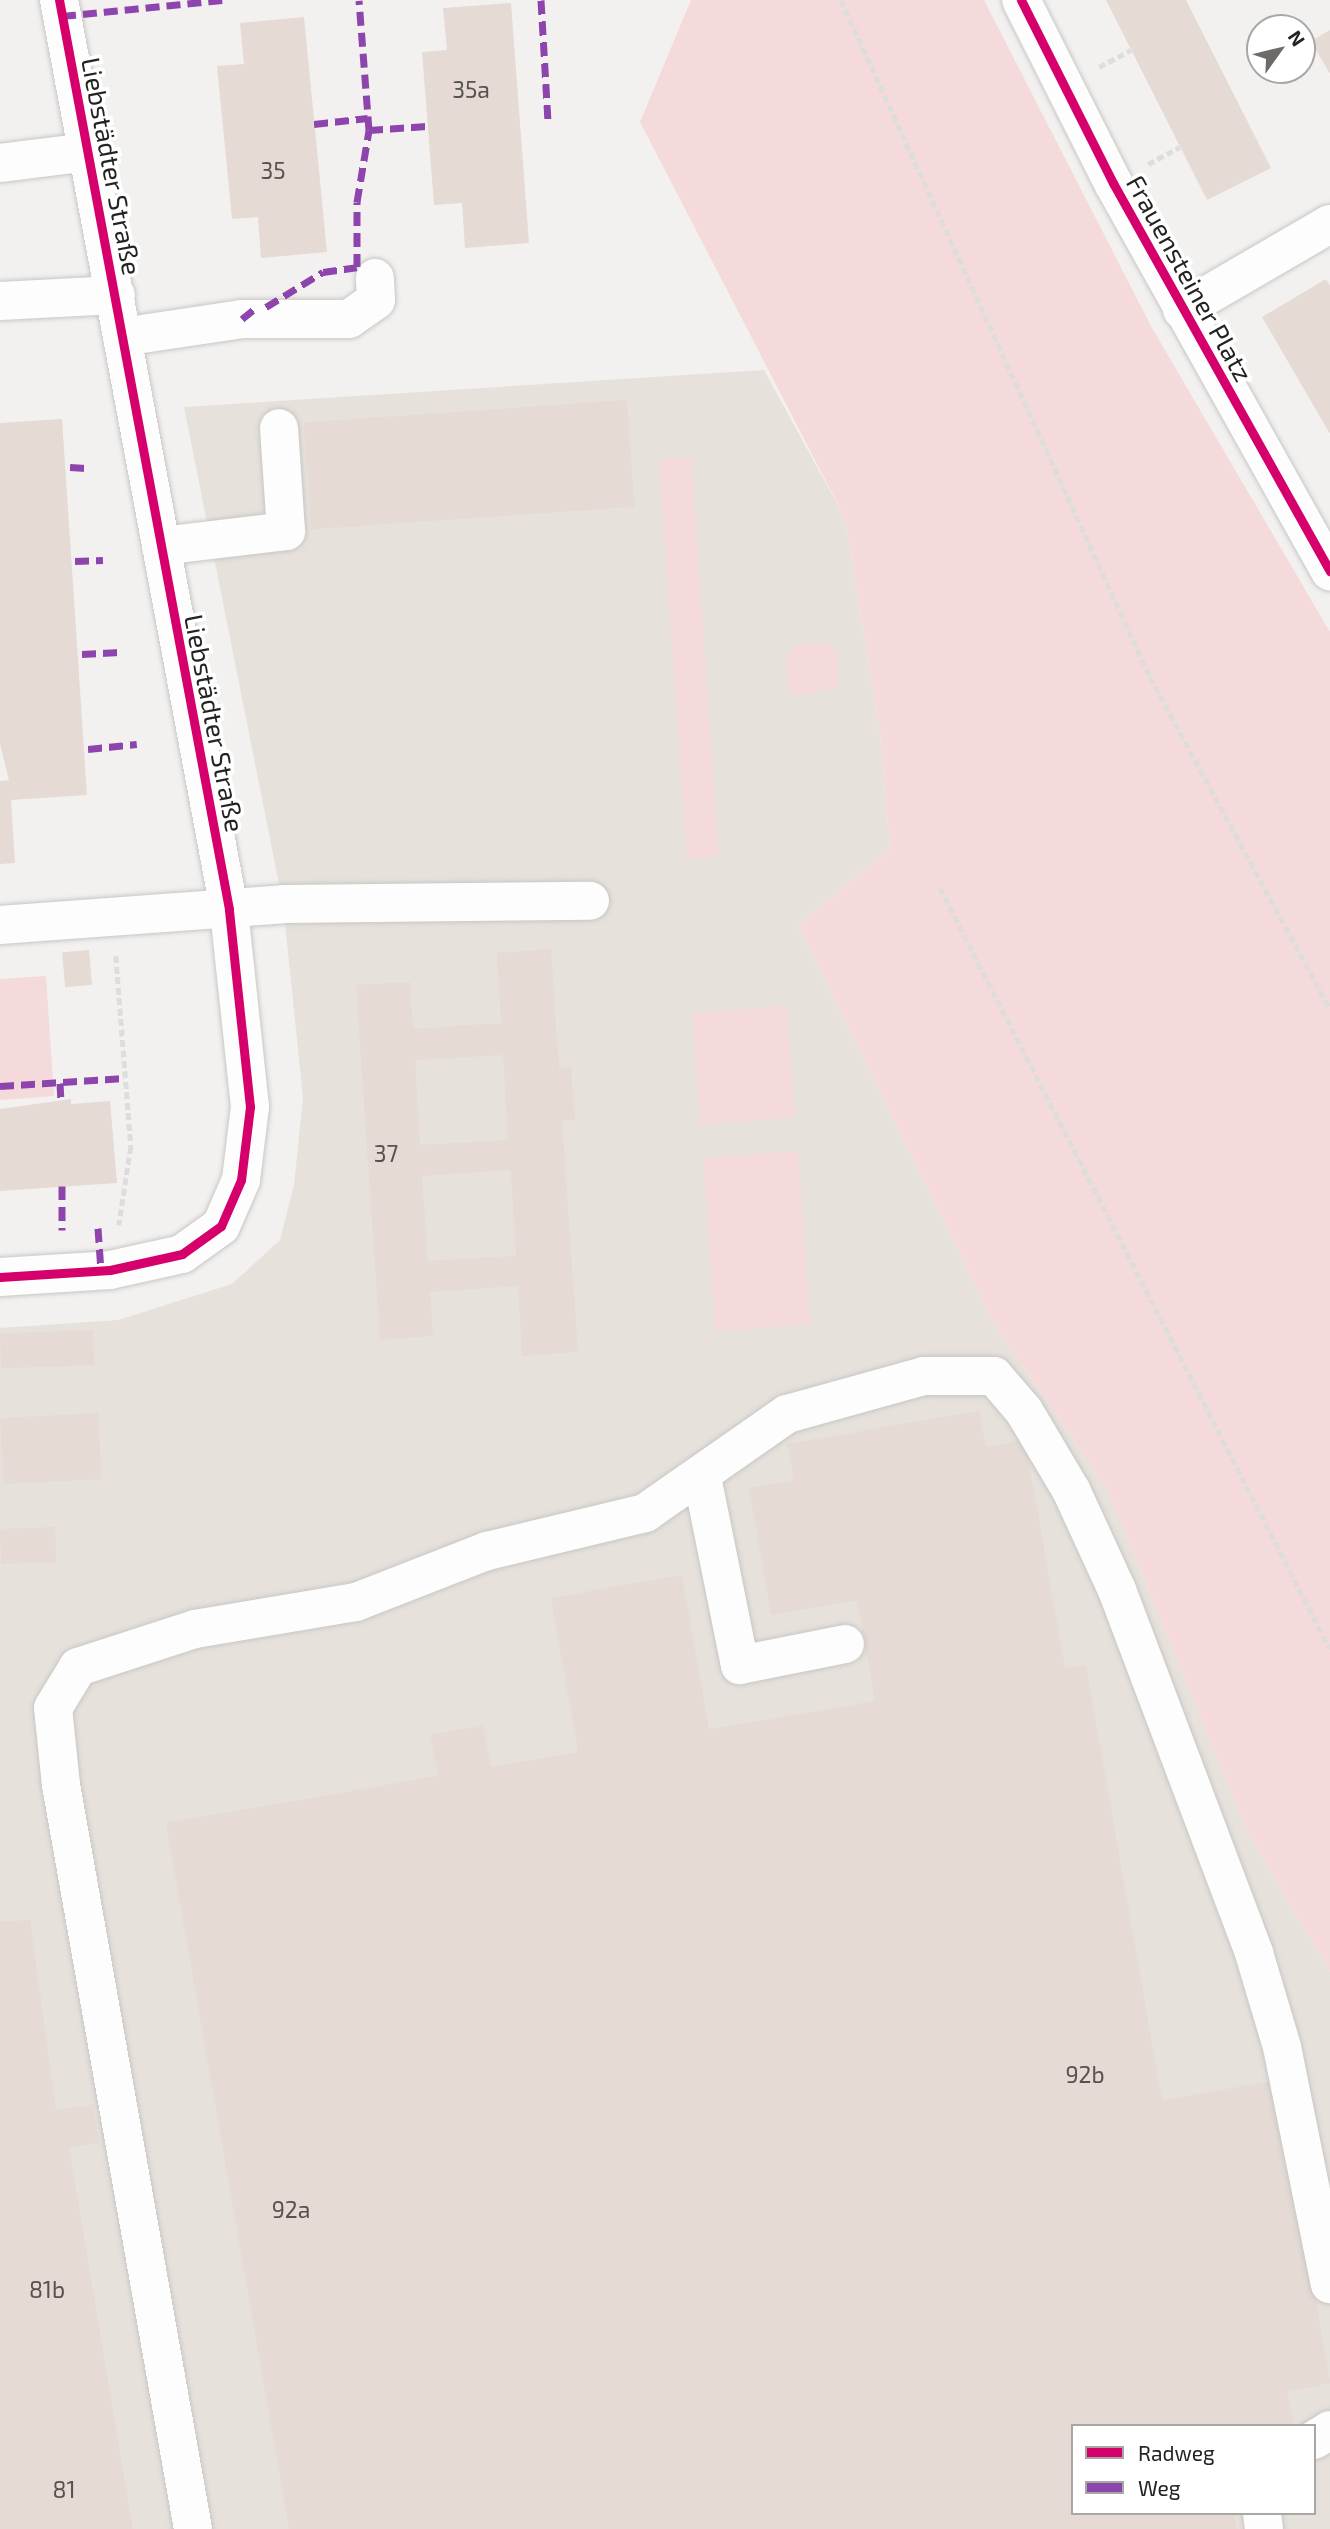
<!DOCTYPE html>
<meta charset="utf-8">
<style>
body{margin:0}
#map{position:relative;width:1330px;height:2529px;overflow:hidden;background:#f3f1ef;font-family:"Exo 2",sans-serif}
div>[style]{position:absolute}
[style*='--x']{left:calc(var(--x)*1px);top:calc(var(--y)*1px);width:calc(var(--w)*1px);rotate:calc(var(--a)*1deg)}
.built>*{inset:0;background:#e6e1db}
.green>*{inset:0;background:#f5dadb;transform-origin:0 0}
.building>*{inset:0;background:#e5dad4;transform-origin:0 0}
.path>*{height:4.5px;margin-top:-2.25px;transform-origin:0;background:repeating-linear-gradient(90deg,#dddddc 0 7px,transparent 0 10.5px)}
.roads{filter:drop-shadow(0 0 2px #c8c7c6) drop-shadow(0 0 2px #c8c7c6)}
.minor>*{height:38px;margin:-19px;padding:0 19px;transform-origin:19px;border-radius:19px;background:#fdfdfd}
.quiet>*{height:7px;margin-top:-3.5px;transform-origin:0;background:repeating-linear-gradient(90deg,#8e44ad 0 14px,transparent 0 21px)}
.cycleway>*{height:9px;margin:-4.5px;padding:0 4.5px;transform-origin:4.5px;border-radius:4.5px;background:#d6006c}
span{translate:-50% -50%;white-space:nowrap;text-align:center;line-height:1.15;-webkit-text-stroke:7px #fff;paint-order:stroke}
.number-label{font-size:23px;color:#55524f}
.number-label span{-webkit-text-stroke-width:0}
.street-label{font-size:26px;color:#242321}
.legend{position:absolute;left:1071px;top:2424px;width:245px;height:91px;box-sizing:border-box;background:#fff;border:2px solid #a7a7a6;margin:0;padding:9px 12px;list-style:none;font-size:21px;color:#242321}
.legend li{display:flex;align-items:center;gap:14px;height:35px}
.legend b{width:35px;border:2px solid #a7a7a6}
.north{position:absolute;left:1246px;top:14px;width:70px;height:70px;box-sizing:border-box;background:#fff;border:2px solid #a7a7a6;border-radius:50%;rotate:56deg;font-size:19px;font-weight:700;line-height:28px;text-align:center;color:#242321}
.north::after{content:'';display:block;margin:auto;width:24px;height:32px;background:#6c6b69;clip-path:polygon(50% 0,100% 100%,50% 72%,0 100%)}
</style>
<div id="map">
<div class="built">
<div style="clip-path:polygon(evenodd,764px 370px,845px 518px,880px 733px,890px 849px,798px 925px,994px 1324px,1108px 1491px,1248px 1833px,1330px 1972px,1330px 2529px,0 2529px,0 1328px,118px 1320px,232px 1284px,280px 1240px,294px 1185px,303px 1098px,283px 904px,184px 407px,764px 370px,1073px 2426px,1314px 2426px,1314px 2513px,1073px 2513px,1073px 2426px)"></div>
</div>
<div class="green">
<div style="clip-path:polygon(691px 0,984px 0,1152px 328px,1330px 632px,1330px 1972px,1248px 1833px,1108px 1491px,994px 1324px,798px 925px,890px 849px,880px 733px,845px 518px,640px 122px)"></div>
<div style="left:691px;top:458px;width:399px;height:32px;rotate:86deg"></div>
<div style="clip-path:polygon(825px 642px,839px 653px,838px 687px,796px 696px,789px 691px,786px 656px,795px 645px)"></div>
<div style="clip-path:polygon(46px 976px,54px 1096px,0 1100px,0 979px)"></div>
<div style="left:787px;top:1006px;width:112px;height:95px;rotate:86deg"></div>
<div style="left:798px;top:1151px;width:174px;height:95px;rotate:86deg"></div>
</div>
<div class="building">
<div style="clip-path:polygon(1106px 0,1186px 0,1271px 168px,1207px 200px)"></div>
<div style="clip-path:polygon(511px 3px,529px 243px,465px 248px,462px 203px,434px 205px,422px 52px,447px 50px,443px 8px)"></div>
<div style="clip-path:polygon(304px 17px,327px 252px,261px 258px,258px 217px,232px 219px,217px 66px,244px 64px,240px 23px)"></div>
<div style="clip-path:polygon(1330px 30px,1330px 74px,1311px 41px)"></div>
<div style="clip-path:polygon(1326px 279px,1330px 286px,1330px 434px,1262px 317px)"></div>
<div style="left:627px;top:400px;width:107px;height:324px;rotate:86deg"></div>
<div style="clip-path:polygon(62px 419px,87px 795px,11px 800px,15px 863px,0 864px,0 781px,9px 780px,0 744px,0 423px)"></div>
<div style="clip-path:polygon(evenodd,551px 949px,559px 1068px,571px 1067px,575px 1120px,562px 1120px,578px 1352px,522px 1356px,518px 1286px,430px 1292px,433px 1336px,380px 1340px,356px 985px,410px 982px,413px 1029px,501px 1023px,497px 953px,551px 949px,503px 1055px,508px 1140px,420px 1145px,415px 1060px,503px 1055px,551px 949px,511px 1170px,516px 1256px,428px 1261px,422px 1176px,511px 1170px)"></div>
<div style="left:89px;top:950px;width:35px;height:27px;rotate:85deg"></div>
<div style="clip-path:polygon(71px 1099px,71px 1104px,110px 1101px,117px 1183px,0 1191px,0 1109px)"></div>
<div style="left:93px;top:1330px;width:35px;height:93px;rotate:88deg"></div>
<div style="clip-path:polygon(979px 1411px,986px 1447px,1025px 1440px,1065px 1668px,1086px 1665px,1162px 2100px,1279px 2080px,1330px 2383px,1287px 2392px,1295px 2426px,1073px 2426px,1073px 2513px,1234px 2513px,1237px 2529px,289px 2529px,166px 1823px,438px 1776px,430px 1735px,483px 1725px,491px 1767px,578px 1752px,551px 1598px,682px 1575px,709px 1729px,875px 1701px,857px 1600px,771px 1615px,749px 1488px,794px 1480px,787px 1444px)"></div>
<div style="left:98px;top:1413px;width:66px;height:98px;rotate:87deg"></div>
<div style="left:55px;top:1527px;width:35px;height:55px;rotate:88deg"></div>
<div style="clip-path:polygon(30px 1920px,56px 2110px,93px 2105px,99px 2143px,69px 2148px,133px 2529px,0 2529px,0 1922px)"></div>
</div>
<div class="path">
<div style="--x:841;--y:0;--w:744;--a:65.47"></div>
<div style="--x:1150;--y:677;--w:378;--a:61.5"></div>
<div style="--x:1099;--y:67;--w:36;--a:-28"></div>
<div style="--x:1148;--y:164;--w:36;--a:-28"></div>
<div style="--x:940;--y:888;--w:855;--a:62.87"></div>
<div style="--x:116;--y:956;--w:192;--a:85.5"></div>
<div style="--x:131;--y:1147;--w:79;--a:98.7"></div>
</div>
<div class="roads">
<div class="minor">
<div style="--x:1021;--y:0;--w:205;--a:63.3"></div>
<div style="--x:1113;--y:183;--w:445;--a:60.8"></div>
<div style="--x:0;--y:163;--w:89;--a:-7.1"></div>
<div style="--x:0;--y:301;--w:116;--a:-3"></div>
<div style="--x:1182;--y:310;--w:171;--a:-30.2"></div>
<div style="--x:122;--y:337;--w:121;--a:-8.5"></div>
<div style="--x:242;--y:319;--w:107;--a:0"></div>
<div style="--x:349;--y:319;--w:33;--a:-35"></div>
<div style="--x:376;--y:300;--w:22;--a:-93"></div>
<div style="--x:161;--y:546;--w:126;--a:-6.8"></div>
<div style="--x:286;--y:531;--w:103;--a:-93.9"></div>
<div style="--x:0;--y:925;--w:284;--a:-4.2"></div>
<div style="--x:283;--y:904;--w:307;--a:-0.6"></div>
<div style="--x:0;--y:1277;--w:110;--a:-3.6"></div>
<div style="--x:110;--y:1270;--w:74;--a:-12.5"></div>
<div style="--x:182;--y:1254;--w:48;--a:-35.7"></div>
<div style="--x:221;--y:1226;--w:50;--a:-66.5"></div>
<div style="--x:241;--y:1180;--w:74;--a:-83"></div>
<div style="--x:250;--y:1107;--w:199;--a:-96.1"></div>
<div style="--x:229;--y:909;--w:925;--a:-100.59"></div>
<div style="--x:702;--y:1477;--w:192;--a:78.6"></div>
<div style="--x:740;--y:1665;--w:107;--a:-11.3"></div>
<div style="--x:1314;--y:2440;--w:19;--a:-32"></div>
<div style="--x:1262;--y:2513;--w:16;--a:83"></div>
<div style="--x:193;--y:2529;--w:756;--a:-100.06"></div>
<div style="--x:61;--y:1785;--w:77;--a:-95.9"></div>
<div style="--x:53;--y:1708;--w:48;--a:-58.6"></div>
<div style="--x:78;--y:1667;--w:123;--a:-18"></div>
<div style="--x:195;--y:1629;--w:163;--a:-9.5"></div>
<div style="--x:356;--y:1602;--w:141;--a:-21.3"></div>
<div style="--x:487;--y:1551;--w:163;--a:-13.5"></div>
<div style="--x:645;--y:1513;--w:173;--a:-34.9"></div>
<div style="--x:787;--y:1414;--w:142;--a:-15.5"></div>
<div style="--x:924;--y:1376;--w:70;--a:0"></div>
<div style="--x:994;--y:1376;--w:46;--a:49.4"></div>
<div style="--x:1024;--y:1411;--w:92;--a:59.3"></div>
<div style="--x:1071;--y:1490;--w:110;--a:65.3"></div>
<div style="--x:1117;--y:1590;--w:388;--a:69.3"></div>
<div style="--x:1254;--y:1953;--w:98;--a:73.4"></div>
<div style="--x:1282;--y:2047;--w:242;--a:78.6"></div>
</div>
</div>
<div class="quiet">
<div style="--x:541;--y:0;--w:122;--a:86.7"></div>
<div style="--x:62;--y:16;--w:161;--a:-5.7"></div>
<div style="--x:314;--y:124;--w:54;--a:-6.3"></div>
<div style="--x:369;--y:130;--w:58;--a:-3.9"></div>
<div style="--x:266;--y:307;--w:67;--a:-31.6"></div>
<div style="--x:323;--y:272;--w:34;--a:-8"></div>
<div style="--x:357;--y:267;--w:65;--a:-90"></div>
<div style="--x:357;--y:202;--w:73;--a:-80.5"></div>
<div style="--x:369;--y:130;--w:130;--a:-94.4"></div>
<div style="--x:242;--y:319;--w:19;--a:-39"></div>
<div style="--x:70;--y:467;--w:16;--a:4"></div>
<div style="--x:75;--y:561;--w:28;--a:-2"></div>
<div style="--x:82;--y:654;--w:38;--a:-3"></div>
<div style="--x:88;--y:749;--w:49;--a:-5.8"></div>
<div style="--x:60;--y:1083;--w:17;--a:87"></div>
<div style="--x:0;--y:1086;--w:125;--a:-3.7"></div>
<div style="--x:62;--y:1186;--w:44;--a:90"></div>
<div style="--x:98;--y:1228;--w:43;--a:86"></div>
</div>
<div class="cycleway">
<div style="--x:1021;--y:0;--w:205;--a:63.3"></div>
<div style="--x:1113;--y:183;--w:445;--a:60.8"></div>
<div style="--x:0;--y:1277;--w:110;--a:-3.6"></div>
<div style="--x:110;--y:1270;--w:74;--a:-12.5"></div>
<div style="--x:182;--y:1254;--w:48;--a:-35.7"></div>
<div style="--x:221;--y:1226;--w:50;--a:-66.5"></div>
<div style="--x:241;--y:1180;--w:74;--a:-83"></div>
<div style="--x:250;--y:1107;--w:199;--a:-96.1"></div>
<div style="--x:229;--y:909;--w:925;--a:-100.59"></div>
</div>
<div class="number-label">
<span style="left:471px;top:89px">35a</span>
<span style="left:273px;top:170px">35</span>
<span style="left:386px;top:1153px">37</span>
<span style="left:1085px;top:2074px">92b</span>
<span style="left:291px;top:2209px">92a</span>
<span style="left:47px;top:2289px">81b</span>
<span style="left:64px;top:2489px">81</span>
</div>
<div class="street-label">
<span style="left:112px;top:166px;rotate:79deg">Liebstädter Straße</span>
<span style="left:1190px;top:278px;rotate:61deg">Frauensteiner Platz</span>
<span style="left:215px;top:723px;rotate:79deg">Liebstädter Straße</span>
</div>
<ul class="legend">
<li><b style="height:9px;background:#d6006c"></b>Radweg</li>
<li><b style="height:9px;background:#8e44ad"></b>Weg</li>
</ul>
<div class="north">N</div>
</div>
